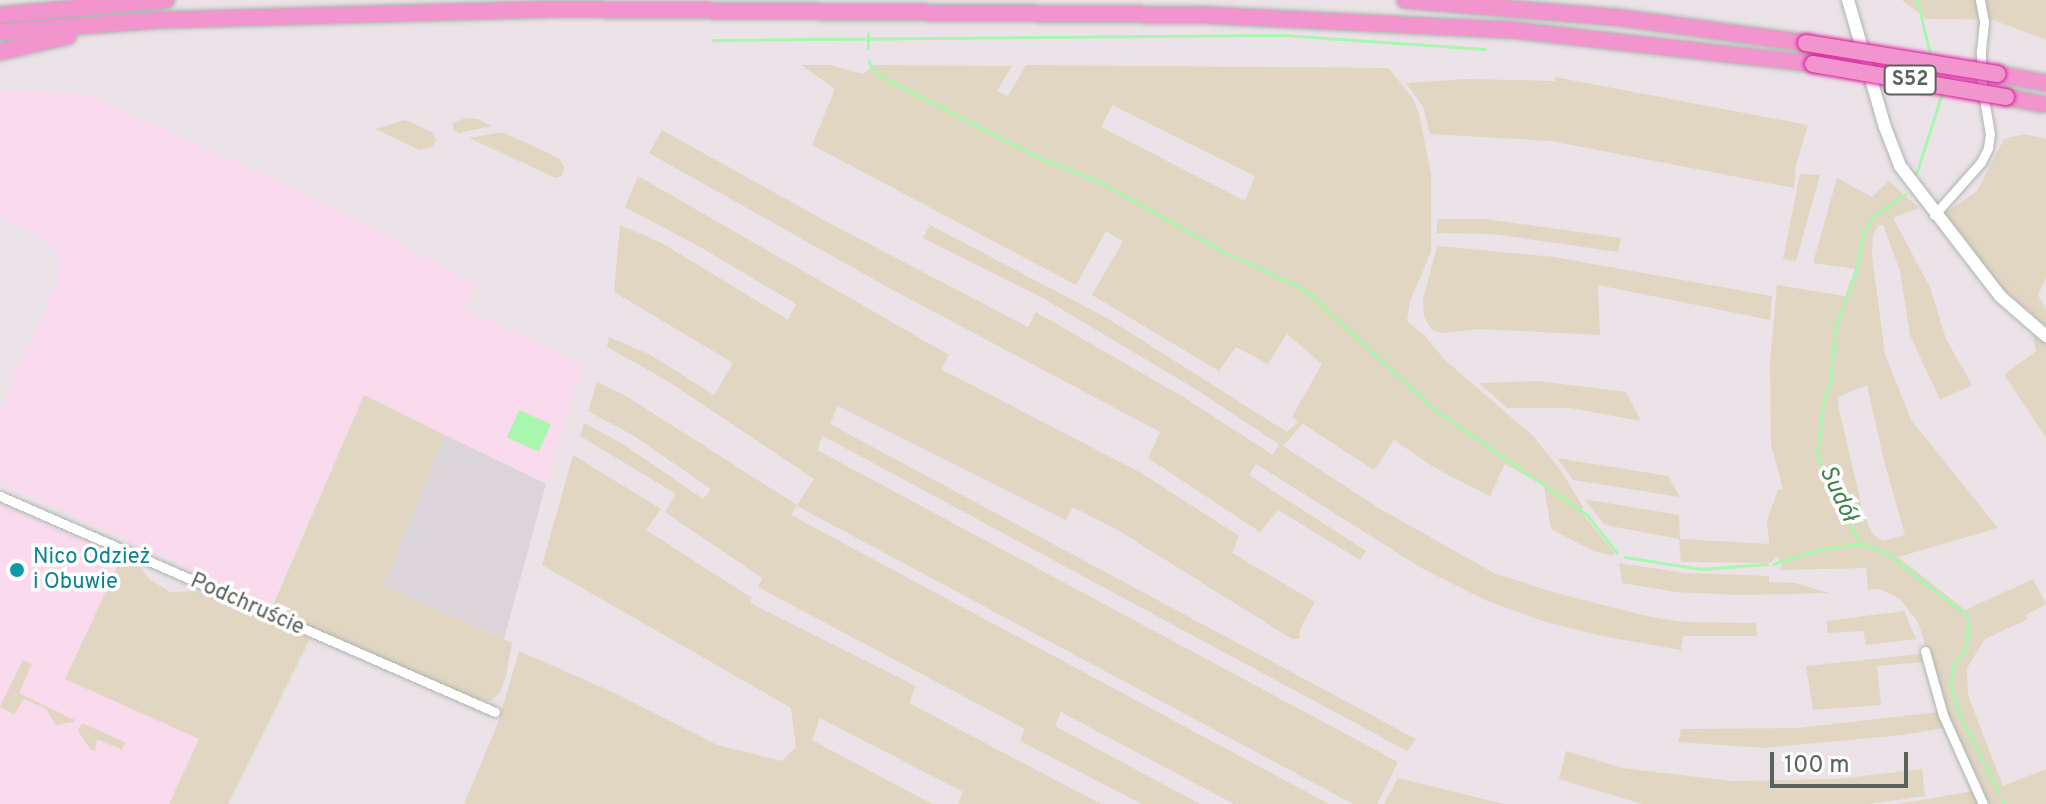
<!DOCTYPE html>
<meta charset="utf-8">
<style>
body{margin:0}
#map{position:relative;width:2046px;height:804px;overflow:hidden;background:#ece3e8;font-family:Overpass,sans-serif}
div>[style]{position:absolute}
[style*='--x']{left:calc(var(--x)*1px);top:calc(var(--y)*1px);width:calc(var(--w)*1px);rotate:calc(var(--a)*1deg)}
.commercial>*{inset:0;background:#fadaed}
.industrial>*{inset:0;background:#dbd5d9}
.green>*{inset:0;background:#e1d6c2}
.water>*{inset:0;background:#a9f6af;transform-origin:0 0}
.stream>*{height:3px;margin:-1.5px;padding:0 1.5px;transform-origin:1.5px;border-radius:1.5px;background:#a9f6af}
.roads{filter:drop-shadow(0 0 2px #aeb4b0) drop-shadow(0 0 2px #aeb4b0)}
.street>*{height:9px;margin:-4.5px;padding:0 4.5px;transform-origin:4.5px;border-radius:4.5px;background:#fff}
.secondary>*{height:12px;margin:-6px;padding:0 6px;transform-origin:6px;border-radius:6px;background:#fff}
.highway>*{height:16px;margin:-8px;padding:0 8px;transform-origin:8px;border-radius:8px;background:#f295ce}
.bridges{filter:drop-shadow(0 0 2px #d8179a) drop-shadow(0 0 2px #d8179a)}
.highway-bridge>*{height:16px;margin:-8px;padding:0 8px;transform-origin:8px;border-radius:8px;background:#f295ce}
.dots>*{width:22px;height:22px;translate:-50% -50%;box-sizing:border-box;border:4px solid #fff;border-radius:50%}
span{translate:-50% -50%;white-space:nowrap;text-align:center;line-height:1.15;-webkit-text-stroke:7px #fff;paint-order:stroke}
.shield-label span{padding:2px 6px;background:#fff;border:2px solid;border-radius:6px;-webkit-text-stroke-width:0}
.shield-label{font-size:20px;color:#5b625c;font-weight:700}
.culture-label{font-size:22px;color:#0d838f}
.left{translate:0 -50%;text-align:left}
.street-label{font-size:22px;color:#5b625c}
.water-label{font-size:24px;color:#3c8447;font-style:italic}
.scale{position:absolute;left:1770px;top:752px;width:138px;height:36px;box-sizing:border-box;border:4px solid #5b625c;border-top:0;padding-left:10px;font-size:24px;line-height:28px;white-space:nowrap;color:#5b625c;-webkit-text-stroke:6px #fff;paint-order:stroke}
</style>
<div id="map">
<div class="commercial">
<div style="clip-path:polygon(0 90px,88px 95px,320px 200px,476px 284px,466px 310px,583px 363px,546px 484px,364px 396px,270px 606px,0 481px,0 409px,57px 283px,58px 252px,30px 232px,0 218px)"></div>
<div style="clip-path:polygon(0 505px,122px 557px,66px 679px,199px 739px,169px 804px,0 804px)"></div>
</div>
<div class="industrial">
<div style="clip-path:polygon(445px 435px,546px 484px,504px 639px,383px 586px)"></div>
</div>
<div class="green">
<div style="clip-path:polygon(1902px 0,2046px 0,2046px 40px,1993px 20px,1926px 19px)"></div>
<div style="clip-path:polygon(evenodd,801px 65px,830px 65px,863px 74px,874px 65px,1012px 66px,997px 91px,1008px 96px,1026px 65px,1389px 68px,1413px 99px,1419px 114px,1431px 174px,1431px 252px,1410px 301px,1407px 321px,1426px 337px,1445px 360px,1534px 437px,1562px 472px,1583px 507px,1581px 512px,1615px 553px,1613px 556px,1591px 550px,1551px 529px,1544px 486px,1505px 464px,1490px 496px,1435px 468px,1394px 440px,1374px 470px,1303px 424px,1283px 446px,1382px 510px,1494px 573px,1556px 593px,1651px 617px,1684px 622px,1756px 623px,1757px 636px,1683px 636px,1681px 650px,1607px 637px,1545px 622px,1485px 600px,1425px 570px,1256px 464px,1249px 475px,1366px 551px,1360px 560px,1278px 510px,1260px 532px,1148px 458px,1160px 432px,891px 289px,649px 153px,662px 130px,831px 224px,1028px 327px,1036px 312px,1185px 398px,1273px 455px,1279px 444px,1197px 390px,1041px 297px,923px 238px,930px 225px,1107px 318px,1287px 432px,1298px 422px,1292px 417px,1322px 364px,1287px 334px,1268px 364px,1236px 347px,1219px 371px,1092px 295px,1123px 241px,1106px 231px,1076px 285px,812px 145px,835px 89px,801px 65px,1112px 105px,1255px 176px,1245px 201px,1101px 127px,1112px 105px)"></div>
<div style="clip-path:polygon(1555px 77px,1808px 125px,1796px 165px,1794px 188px,1551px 141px,1430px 134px,1423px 107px,1406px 83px,1467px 79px,1555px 81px)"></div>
<div style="clip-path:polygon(466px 118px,478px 119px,491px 126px,459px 133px,453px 130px,453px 123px)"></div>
<div style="clip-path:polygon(405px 120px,432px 132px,436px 140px,433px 147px,420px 150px,375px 129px)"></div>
<div style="clip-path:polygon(502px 132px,559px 158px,564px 167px,562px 176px,556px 178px,469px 138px)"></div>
<div style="clip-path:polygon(2024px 134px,2046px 139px,2046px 278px,2038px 295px,2046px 309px,2046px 326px,1997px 283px,1945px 213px,1977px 191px,2004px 139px)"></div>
<div style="clip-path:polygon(1800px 174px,1820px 175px,1796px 261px,1783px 259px)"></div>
<div style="clip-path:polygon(638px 176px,949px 355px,941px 369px,1143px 474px,1239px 536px,1232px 553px,1315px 602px,1301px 627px,1299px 639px,1292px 639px,1116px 529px,1073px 507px,1066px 520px,838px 406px,830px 424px,1416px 739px,1407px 751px,823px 436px,817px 450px,1398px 762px,1377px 804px,1353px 804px,797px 506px,791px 515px,1329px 804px,1234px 804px,1061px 712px,1055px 726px,1200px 804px,1142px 804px,1020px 741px,1025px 729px,758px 587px,762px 578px,665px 512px,676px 494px,580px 436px,584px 423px,623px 444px,703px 499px,711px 489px,634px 436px,588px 411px,597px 382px,626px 396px,797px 505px,814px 479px,669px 382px,607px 347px,609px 337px,649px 354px,714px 395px,733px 363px,614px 292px,620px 225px,662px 243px,788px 320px,796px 304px,702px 248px,625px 207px)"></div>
<div style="clip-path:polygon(evenodd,1837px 178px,1872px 197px,1889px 181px,1919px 208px,1893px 218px,1930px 287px,1946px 339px,1972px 385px,1940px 400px,1910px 335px,1900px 271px,1883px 225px,1878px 225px,1873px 235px,1872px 256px,1885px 354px,1911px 420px,1998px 528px,1898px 557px,1965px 610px,2033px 579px,2046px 604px,2026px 615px,2028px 619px,1985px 639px,1967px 668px,1968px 695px,2003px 786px,2046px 769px,2046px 804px,1985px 804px,1980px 789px,1982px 785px,1951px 727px,1918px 622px,1901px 600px,1880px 589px,1868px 590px,1866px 568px,1780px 570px,1782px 564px,1777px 556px,1771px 563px,1681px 562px,1679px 539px,1605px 525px,1584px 499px,1679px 515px,1680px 539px,1769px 544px,1767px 520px,1778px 490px,1783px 489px,1771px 444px,1770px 360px,1777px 285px,1845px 296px,1855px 269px,1813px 263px,1837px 178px,1867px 385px,1884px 461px,1905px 535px,1882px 541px,1872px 533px,1863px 512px,1839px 409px,1838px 397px,1867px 385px)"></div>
<div style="clip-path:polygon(1437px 219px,1486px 219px,1621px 238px,1618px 252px,1492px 234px,1437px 233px)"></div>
<div style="clip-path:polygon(1437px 246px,1554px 257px,1772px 296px,1770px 320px,1598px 285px,1600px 335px,1479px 329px,1443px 333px,1432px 330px,1424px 317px,1423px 300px)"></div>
<div style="clip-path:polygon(2035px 335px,2046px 344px,2046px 438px,2004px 375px,2036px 351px,2033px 340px)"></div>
<div style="clip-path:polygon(1537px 381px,1626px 392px,1641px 421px,1570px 408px,1507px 408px,1479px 383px)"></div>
<div style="clip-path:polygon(364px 395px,445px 435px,383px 586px,512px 643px,506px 676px,500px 693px,490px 701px,476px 702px,271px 610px)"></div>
<div style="clip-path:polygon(573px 455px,661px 509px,646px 530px,752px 598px,750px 603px,916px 686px,909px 703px,1101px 804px,958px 804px,963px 792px,820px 718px,812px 740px,932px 804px,464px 804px,498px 723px,519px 651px,619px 695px,717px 745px,782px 761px,796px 747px,791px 708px,542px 565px)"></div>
<div style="clip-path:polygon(1557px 458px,1668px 476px,1680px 497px,1573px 480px)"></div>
<div style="clip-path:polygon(122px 557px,137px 562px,149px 579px,170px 592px,196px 591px,310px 639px,228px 804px,169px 804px,199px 739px,65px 679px)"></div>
<div style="clip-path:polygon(1619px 563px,1685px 573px,1769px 576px,1769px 582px,1795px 583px,1829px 593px,1741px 595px,1676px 592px,1622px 583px)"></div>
<div style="clip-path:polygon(1904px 611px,1916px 639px,1866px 645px,1863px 631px,1827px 633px,1827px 621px)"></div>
<div style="clip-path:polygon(1920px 654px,1923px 662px,1877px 666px,1881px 705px,1813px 710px,1806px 666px)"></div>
<div style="clip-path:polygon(23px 660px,32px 664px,19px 693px,75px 720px,73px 722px,56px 725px,46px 709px,24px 699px,14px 714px,0 707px)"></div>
<div style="clip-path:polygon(1938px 712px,1945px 728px,1903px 735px,1763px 748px,1678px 742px,1681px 729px,1798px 728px)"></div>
<div style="clip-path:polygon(82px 723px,125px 742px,122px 750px,97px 739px,95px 751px,91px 750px,78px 731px)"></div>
<div style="clip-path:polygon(1566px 751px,1623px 768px,1730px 781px,1838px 779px,1922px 769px,1925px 796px,1868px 804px,1642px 804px,1559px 779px)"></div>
<div style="clip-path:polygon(1398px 778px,1504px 804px,1384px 804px)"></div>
<div style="clip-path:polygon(1973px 791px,1979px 804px,1897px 804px,1922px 800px)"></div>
</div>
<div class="water">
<div style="left:519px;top:410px;width:35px;height:30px;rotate:24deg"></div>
</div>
<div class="stream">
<div style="--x:1917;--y:0;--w:60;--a:76.4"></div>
<div style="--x:868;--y:33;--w:15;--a:90"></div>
<div style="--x:712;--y:40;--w:571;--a:-0.5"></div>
<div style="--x:1283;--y:35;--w:202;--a:4"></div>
<div style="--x:869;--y:61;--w:9;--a:72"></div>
<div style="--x:872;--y:70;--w:19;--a:32"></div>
<div style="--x:888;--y:80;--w:173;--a:27.2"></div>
<div style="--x:1042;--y:159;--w:62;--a:21.6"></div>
<div style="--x:1100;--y:182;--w:145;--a:29.4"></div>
<div style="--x:1226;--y:253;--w:86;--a:24.8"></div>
<div style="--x:1304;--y:289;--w:178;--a:42.7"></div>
<div style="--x:1435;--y:410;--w:185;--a:34.6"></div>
<div style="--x:1587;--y:515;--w:48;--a:51.7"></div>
<div style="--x:1916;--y:174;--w:88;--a:-72.2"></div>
<div style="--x:1905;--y:194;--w:38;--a:145"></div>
<div style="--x:1874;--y:216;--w:20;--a:123"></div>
<div style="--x:1863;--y:233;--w:35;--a:100"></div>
<div style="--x:1857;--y:267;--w:66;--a:109.5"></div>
<div style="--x:1835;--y:329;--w:56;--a:95.1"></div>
<div style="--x:1830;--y:385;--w:14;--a:115"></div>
<div style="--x:1824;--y:398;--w:54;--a:97.4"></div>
<div style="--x:1817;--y:452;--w:32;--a:72"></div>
<div style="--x:1827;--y:482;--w:71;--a:61.3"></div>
<div style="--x:1861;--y:544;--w:25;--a:18"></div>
<div style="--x:1885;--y:552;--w:105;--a:37.6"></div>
<div style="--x:1968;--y:616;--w:33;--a:93"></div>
<div style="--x:1966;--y:649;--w:18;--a:131"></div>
<div style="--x:1954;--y:663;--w:21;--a:101"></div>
<div style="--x:1950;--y:684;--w:34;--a:73"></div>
<div style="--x:1960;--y:716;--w:86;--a:63.1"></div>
<div style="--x:1625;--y:557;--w:77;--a:9"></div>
<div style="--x:1701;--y:569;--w:66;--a:-4.3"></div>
<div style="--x:1773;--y:564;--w:50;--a:-17.4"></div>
<div style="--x:1821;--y:549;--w:40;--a:-7.1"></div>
<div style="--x:2003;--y:801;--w:3;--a:72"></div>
</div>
<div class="roads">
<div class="street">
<div style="--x:1934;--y:215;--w:71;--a:-48.4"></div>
<div style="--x:1981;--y:162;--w:16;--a:-63"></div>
<div style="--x:1988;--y:148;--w:14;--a:-82"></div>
<div style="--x:1990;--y:134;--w:48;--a:-99.7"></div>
<div style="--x:1982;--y:87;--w:36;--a:-92"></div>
<div style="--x:1981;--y:51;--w:30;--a:-84"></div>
<div style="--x:1984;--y:21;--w:21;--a:-101"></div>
<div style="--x:0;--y:496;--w:540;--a:23.57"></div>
<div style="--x:1925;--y:651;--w:66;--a:74.3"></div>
<div style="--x:1943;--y:715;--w:98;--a:65.8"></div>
</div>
<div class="secondary">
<div style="--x:1848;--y:0;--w:132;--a:73.8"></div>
<div style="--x:1885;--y:127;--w:42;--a:69"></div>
<div style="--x:1900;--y:166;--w:165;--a:52.4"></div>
<div style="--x:2001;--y:297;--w:60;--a:40.9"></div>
</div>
<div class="highway">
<div style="--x:1405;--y:0;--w:210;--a:4.7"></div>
<div style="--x:1614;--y:17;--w:194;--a:7.7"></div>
<div style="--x:0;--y:15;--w:167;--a:-5.2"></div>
<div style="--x:0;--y:32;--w:160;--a:-4.3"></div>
<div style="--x:160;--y:20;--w:388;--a:-1.6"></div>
<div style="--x:548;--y:9;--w:653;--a:0.53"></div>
<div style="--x:1201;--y:15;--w:311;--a:2.8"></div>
<div style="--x:1512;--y:30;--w:303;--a:6.4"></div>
<div style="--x:0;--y:52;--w:70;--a:-13.2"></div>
<div style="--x:1998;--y:74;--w:49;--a:10.6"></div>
<div style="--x:2006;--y:97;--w:37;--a:11"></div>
</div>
</div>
<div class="bridges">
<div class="highway-bridge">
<div style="--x:1806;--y:43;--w:194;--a:9.2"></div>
<div style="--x:1813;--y:64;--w:196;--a:9.7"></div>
</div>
</div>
<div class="dots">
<div style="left:17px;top:570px;background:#0f9aa8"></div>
</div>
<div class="shield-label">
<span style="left:1910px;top:80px">S52</span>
</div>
<div class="culture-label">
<span class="left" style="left:33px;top:570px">Nico Odzież<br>i Obuwie</span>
</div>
<div class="street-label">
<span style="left:247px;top:605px;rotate:24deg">Podchruście</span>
</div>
<div class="water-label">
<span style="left:1837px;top:494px;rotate:65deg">Sudół</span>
</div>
<div class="scale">100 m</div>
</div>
